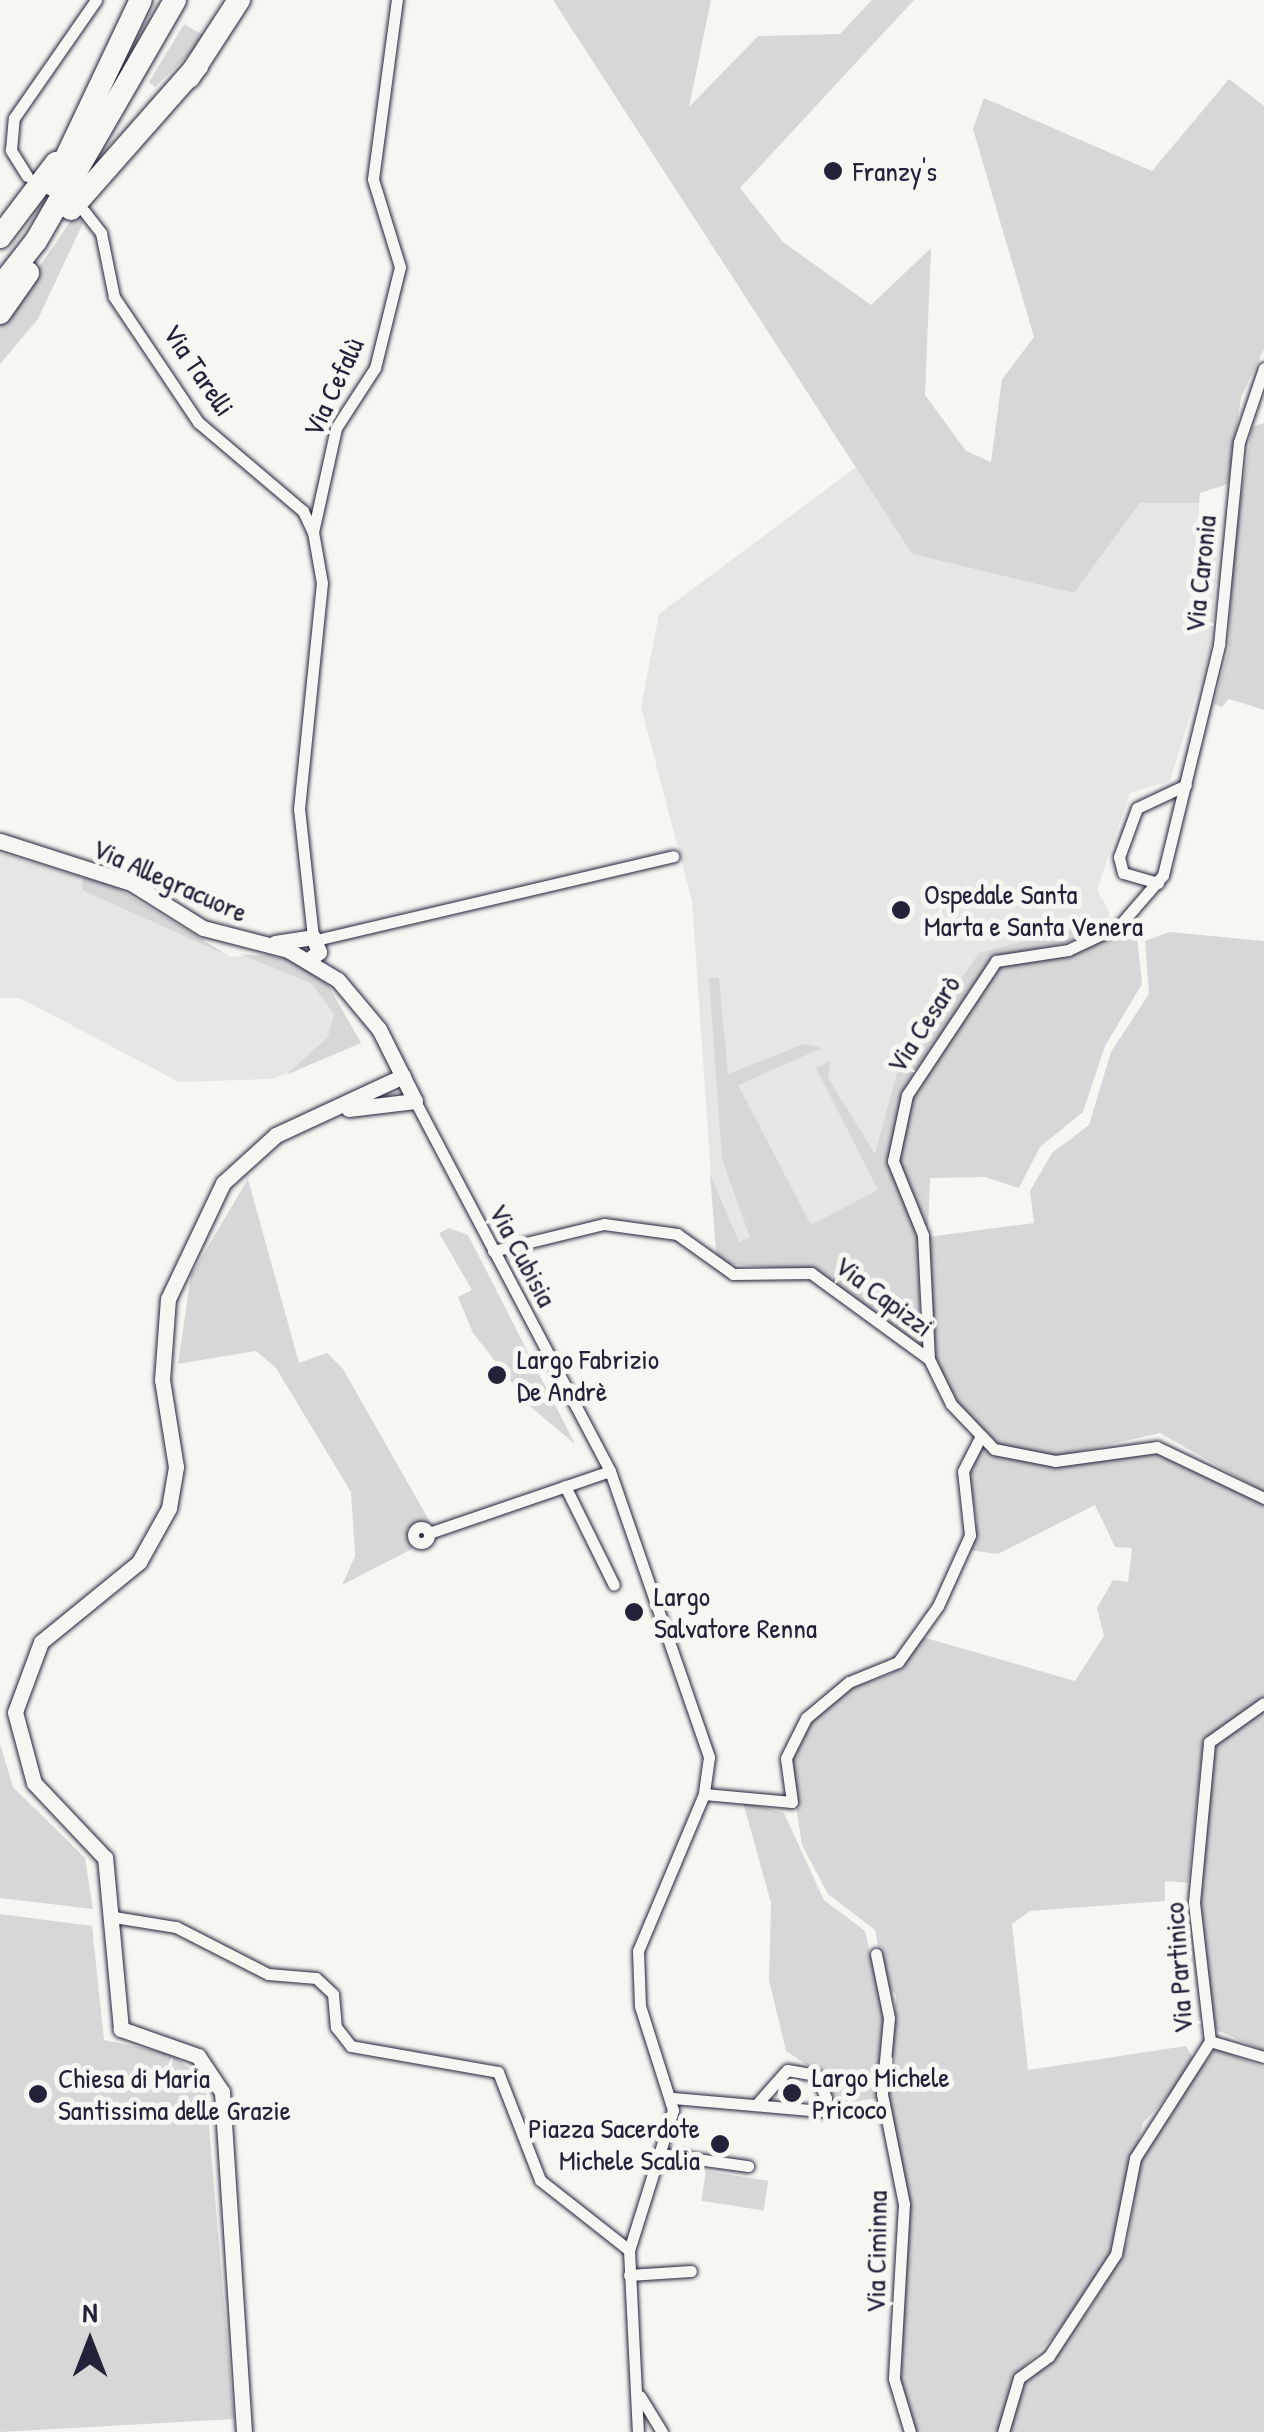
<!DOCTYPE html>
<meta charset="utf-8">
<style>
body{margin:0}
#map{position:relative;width:1264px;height:2432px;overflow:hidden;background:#f6f6f2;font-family:"Patrick Hand",sans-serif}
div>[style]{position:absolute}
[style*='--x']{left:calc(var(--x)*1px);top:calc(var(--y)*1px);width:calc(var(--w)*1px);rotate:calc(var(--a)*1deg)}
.built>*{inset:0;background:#e6e6e4}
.green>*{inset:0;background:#d7d7d7;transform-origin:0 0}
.roads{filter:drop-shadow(0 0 2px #22223b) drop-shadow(0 0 2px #22223b)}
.minor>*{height:11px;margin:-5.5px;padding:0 5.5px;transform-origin:5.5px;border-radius:5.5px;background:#f6f6f2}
.minor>.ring{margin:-5.5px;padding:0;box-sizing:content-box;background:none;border:11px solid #f6f6f2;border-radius:50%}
.tertiary>*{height:15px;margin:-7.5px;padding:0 7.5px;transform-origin:7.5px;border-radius:7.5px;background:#f6f6f2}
.motorway>*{height:22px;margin:-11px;padding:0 11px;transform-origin:11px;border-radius:11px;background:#f6f6f2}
.dots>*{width:28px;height:28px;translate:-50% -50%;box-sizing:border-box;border:5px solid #f6f6f2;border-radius:50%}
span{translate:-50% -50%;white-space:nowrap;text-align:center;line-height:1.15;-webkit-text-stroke:10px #f6f6f2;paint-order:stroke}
.poi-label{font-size:28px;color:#22223b}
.left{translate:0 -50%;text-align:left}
.right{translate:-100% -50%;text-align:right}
.street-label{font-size:28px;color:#22223b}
.north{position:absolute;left:40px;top:2292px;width:100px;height:100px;-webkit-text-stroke:8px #f6f6f2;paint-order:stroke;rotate:0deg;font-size:28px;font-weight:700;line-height:40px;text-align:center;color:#22223b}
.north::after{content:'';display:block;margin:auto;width:35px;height:45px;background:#22223b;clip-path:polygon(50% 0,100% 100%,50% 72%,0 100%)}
</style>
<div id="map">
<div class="built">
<div style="clip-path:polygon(856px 467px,912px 554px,1074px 593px,1140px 503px,1199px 503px,1199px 515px,1221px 516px,1210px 651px,1170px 781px,1130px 793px,1097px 890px,1110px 913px,1104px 928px,995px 957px,903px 1094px,889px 1163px,921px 1344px,882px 1327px,863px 1301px,813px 1270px,717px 1263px,692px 901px,641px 707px,659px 614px)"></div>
<div style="clip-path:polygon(0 853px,115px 887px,230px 957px,270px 954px,328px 985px,361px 1043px,272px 1079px,179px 1082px,20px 998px,0 998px)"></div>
</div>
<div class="green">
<div style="clip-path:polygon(553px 0,711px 0,689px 107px,758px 36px,840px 34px,872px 0,914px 0,740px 188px,783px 242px,871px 305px,931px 248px,925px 395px,966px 451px,991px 462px,1002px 379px,1034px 337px,973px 129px,984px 98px,1152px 171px,1229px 79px,1264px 106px,1264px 349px,1241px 397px,1228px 484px,1200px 493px,1199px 503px,1140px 503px,1074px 593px,912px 554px)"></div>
<div style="clip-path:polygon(184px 24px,207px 37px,155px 87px,149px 82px)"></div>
<div style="clip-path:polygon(74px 216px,84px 221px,38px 319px,0 364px,0 324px)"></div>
<div style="clip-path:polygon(1264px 423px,1264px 710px,1229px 699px,1222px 707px,1214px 704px,1229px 648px,1233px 547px,1252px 427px)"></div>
<div style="clip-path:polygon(83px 877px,115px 887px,231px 957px,82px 890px)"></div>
<div style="clip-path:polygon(1107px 919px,1080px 940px,995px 957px,903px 1094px,889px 1163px,919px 1237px,920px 1349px,813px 1270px,717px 1263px,710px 1174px,739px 1242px,750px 1237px,722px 1159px,709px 978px,719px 978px,728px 1074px,804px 1044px,822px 1048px,738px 1085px,811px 1225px,878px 1190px,816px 1068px,830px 1061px,828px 1078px,875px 1154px,898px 1069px,979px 953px)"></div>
<div style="clip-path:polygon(1136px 928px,1142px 984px,1105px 1046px,1083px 1112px,1040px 1147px,1019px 1188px,985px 1177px,930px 1178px,928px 1229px,898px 1159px,912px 1096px,999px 966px)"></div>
<div style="clip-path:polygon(1169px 932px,1264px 941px,1264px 1492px,1160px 1433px,1054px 1457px,996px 1445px,957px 1406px,932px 1353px,928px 1237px,1034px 1223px,1030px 1191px,1052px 1153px,1089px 1125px,1111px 1052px,1149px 994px,1145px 941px)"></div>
<div style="clip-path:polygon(240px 954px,289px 958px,328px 985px,361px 1043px,286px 1075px,328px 1037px,334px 1014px,312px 984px)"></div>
<div style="clip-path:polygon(248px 1179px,299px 1363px,327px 1353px,343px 1369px,430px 1522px,407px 1529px,412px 1549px,342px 1585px,355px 1556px,351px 1492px,276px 1368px,256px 1351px,178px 1364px,191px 1275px)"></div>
<div style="clip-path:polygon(449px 1228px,468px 1235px,575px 1444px,532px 1408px,473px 1333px,458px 1297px,472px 1290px,439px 1233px)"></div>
<div style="clip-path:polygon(980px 1446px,1056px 1465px,1149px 1450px,1264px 1503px,1264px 1698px,1203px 1746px,1188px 1883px,1165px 1881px,1165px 1901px,1030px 1911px,1012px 1924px,1028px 2070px,1186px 2046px,1197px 2064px,1143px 2123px,1111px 2253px,1072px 2318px,1013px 2378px,999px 2432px,914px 2432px,896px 2374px,910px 2214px,887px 2103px,896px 1994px,886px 1987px,875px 1930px,828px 1894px,802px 1845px,789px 1763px,810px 1720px,846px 1689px,892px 1674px,922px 1637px,1075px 1681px,1104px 1636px,1097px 1608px,1113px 1580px,1128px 1582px,1132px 1548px,1115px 1547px,1095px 1505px,998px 1554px,969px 1550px,977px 1521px,968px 1470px)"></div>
<div style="clip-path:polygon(1264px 1709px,1264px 2051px,1212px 2028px,1201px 1901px,1213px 1743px)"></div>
<div style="clip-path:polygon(0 1744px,13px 1787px,85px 1858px,93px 1909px,0 1898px)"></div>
<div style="clip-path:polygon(743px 1802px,784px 1813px,824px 1900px,865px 1931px,885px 2021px,878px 2098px,833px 2105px,829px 2080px,786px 2051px,769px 1980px,771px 1903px)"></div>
<div style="clip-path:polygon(0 1914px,92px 1926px,104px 2040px,171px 2054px,205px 2080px,234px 2419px,0 2432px)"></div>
<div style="clip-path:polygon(1216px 2049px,1264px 2067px,1264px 2432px,1008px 2432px,1024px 2380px,1089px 2310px,1128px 2241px,1139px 2163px,1160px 2118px)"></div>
<div style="left:706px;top:2171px;width:63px;height:30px;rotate:9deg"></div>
</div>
<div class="roads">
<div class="minor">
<div style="--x:27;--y:176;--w:31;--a:-122"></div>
<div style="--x:11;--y:150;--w:32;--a:-85"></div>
<div style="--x:14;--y:118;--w:144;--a:-55.2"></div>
<div style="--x:84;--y:211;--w:28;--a:52"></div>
<div style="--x:101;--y:233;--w:65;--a:78.5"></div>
<div style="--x:114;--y:297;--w:151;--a:56.1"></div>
<div style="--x:198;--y:422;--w:138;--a:40.3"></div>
<div style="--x:303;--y:511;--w:23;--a:65"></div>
<div style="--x:1158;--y:883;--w:36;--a:-164"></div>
<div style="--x:1123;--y:873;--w:16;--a:-104"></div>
<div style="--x:1119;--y:857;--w:52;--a:-69.8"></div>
<div style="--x:1137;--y:808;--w:54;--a:-25.1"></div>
<div style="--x:313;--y:937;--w:129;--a:-96.2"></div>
<div style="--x:299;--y:809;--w:227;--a:-84.2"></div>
<div style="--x:322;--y:583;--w:52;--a:-100"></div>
<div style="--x:313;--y:532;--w:107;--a:-77.5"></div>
<div style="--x:336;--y:428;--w:72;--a:-57"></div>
<div style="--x:375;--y:368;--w:104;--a:-76.1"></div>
<div style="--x:400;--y:267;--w:92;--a:-107.1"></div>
<div style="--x:373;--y:179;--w:181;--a:-82.4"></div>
<div style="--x:316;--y:940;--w:367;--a:-13.2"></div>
<div style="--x:415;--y:1101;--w:418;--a:62.2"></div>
<div style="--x:610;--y:1471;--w:303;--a:70.9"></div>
<div style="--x:709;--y:1757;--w:37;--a:98"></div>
<div style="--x:704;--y:1794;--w:170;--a:112.8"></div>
<div style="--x:638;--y:1951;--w:55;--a:87.9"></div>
<div style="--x:640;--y:2006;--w:109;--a:72.4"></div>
<div style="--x:673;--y:2110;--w:147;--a:107.4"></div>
<div style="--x:629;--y:2250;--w:182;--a:87.2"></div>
<div style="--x:493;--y:1251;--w:114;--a:-13.7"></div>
<div style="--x:604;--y:1224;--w:74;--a:7.8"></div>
<div style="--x:677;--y:1234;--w:69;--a:35.5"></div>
<div style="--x:733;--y:1274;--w:78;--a:-0.7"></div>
<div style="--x:811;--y:1273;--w:146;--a:36.1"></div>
<div style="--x:929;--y:1359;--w:50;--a:63.9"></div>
<div style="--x:951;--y:1404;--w:62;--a:46.3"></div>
<div style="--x:994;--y:1449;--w:62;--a:11.1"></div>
<div style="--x:1055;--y:1461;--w:103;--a:-7.8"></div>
<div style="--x:1157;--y:1447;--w:119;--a:25.5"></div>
<div style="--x:929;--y:1359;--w:124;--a:-92.8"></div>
<div style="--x:923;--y:1235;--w:80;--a:-112.1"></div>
<div style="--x:893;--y:1161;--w:67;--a:-78"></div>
<div style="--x:907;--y:1095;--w:161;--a:-56.4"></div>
<div style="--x:996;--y:961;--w:73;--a:-8.7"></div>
<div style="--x:1068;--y:950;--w:56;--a:-25.2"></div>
<div style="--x:1119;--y:926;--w:67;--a:-49.2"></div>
<div style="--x:1163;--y:875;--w:237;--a:-76.3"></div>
<div style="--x:1219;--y:645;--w:204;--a:-84.4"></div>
<div style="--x:1239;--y:442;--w:78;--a:-71.3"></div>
<div style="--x:565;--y:1486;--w:110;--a:63.7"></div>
<div class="ring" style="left:413px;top:1527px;width:5px;height:5px"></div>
<div style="--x:429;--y:1533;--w:191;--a:-18.9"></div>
<div style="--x:704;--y:1794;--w:88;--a:5.2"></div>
<div style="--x:792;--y:1802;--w:44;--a:-97.8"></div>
<div style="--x:786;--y:1758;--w:45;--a:-63.4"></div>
<div style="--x:806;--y:1718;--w:56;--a:-39.9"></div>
<div style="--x:849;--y:1682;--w:53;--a:-22.2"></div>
<div style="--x:898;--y:1662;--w:69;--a:-54.5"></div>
<div style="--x:938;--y:1606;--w:78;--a:-65.7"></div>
<div style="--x:970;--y:1535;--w:64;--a:-96.2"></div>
<div style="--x:963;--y:1471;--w:38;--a:-63"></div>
<div style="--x:114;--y:1917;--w:63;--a:9.2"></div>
<div style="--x:176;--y:1927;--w:103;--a:27.1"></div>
<div style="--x:268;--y:1974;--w:48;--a:4.8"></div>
<div style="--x:316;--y:1978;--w:23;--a:43"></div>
<div style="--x:333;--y:1994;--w:33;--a:85"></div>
<div style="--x:336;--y:2027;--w:24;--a:52"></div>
<div style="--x:351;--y:2046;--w:149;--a:10"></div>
<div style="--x:498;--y:2072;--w:116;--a:68.7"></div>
<div style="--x:540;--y:2180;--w:113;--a:38.2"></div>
<div style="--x:876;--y:1954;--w:65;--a:78.5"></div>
<div style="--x:889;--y:2018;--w:76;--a:95.3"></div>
<div style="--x:882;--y:2094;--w:112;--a:78.7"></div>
<div style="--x:904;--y:2204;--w:175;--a:93.3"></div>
<div style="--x:894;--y:2379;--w:55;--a:73.2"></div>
<div style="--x:1210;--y:2041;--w:56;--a:16.5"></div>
<div style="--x:673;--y:2098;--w:149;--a:5"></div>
<div style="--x:821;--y:2111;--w:14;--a:-69"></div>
<div style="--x:826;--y:2098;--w:25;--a:-113"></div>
<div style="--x:816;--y:2075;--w:29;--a:-170"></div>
<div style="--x:787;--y:2070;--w:47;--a:131.5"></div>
<div style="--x:661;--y:2154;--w:88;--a:7.9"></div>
<div style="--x:629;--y:2275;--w:62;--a:-3.7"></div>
<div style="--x:640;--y:2396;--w:42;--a:58.6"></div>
<div style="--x:1003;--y:2432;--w:56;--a:-73.5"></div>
<div style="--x:1019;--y:2378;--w:37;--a:-36"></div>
<div style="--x:1049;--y:2356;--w:122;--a:-56.7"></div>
<div style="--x:1116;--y:2254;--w:98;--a:-78.8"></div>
<div style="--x:1135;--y:2158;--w:139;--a:-57.3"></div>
<div style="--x:1210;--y:2041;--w:140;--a:-96.6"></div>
<div style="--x:1194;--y:1902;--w:161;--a:-84.6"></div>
<div style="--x:1209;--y:1742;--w:67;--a:-35.3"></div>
</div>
<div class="tertiary">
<div style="--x:0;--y:841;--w:138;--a:17.8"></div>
<div style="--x:131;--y:883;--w:85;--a:32"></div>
<div style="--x:203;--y:928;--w:88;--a:14.5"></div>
<div style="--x:288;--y:950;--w:58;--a:31"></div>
<div style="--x:338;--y:980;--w:64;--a:50.1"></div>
<div style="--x:379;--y:1029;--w:80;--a:63.4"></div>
<div style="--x:415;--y:1101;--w:67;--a:173.2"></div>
<div style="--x:275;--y:943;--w:38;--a:-9"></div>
<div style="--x:313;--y:937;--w:16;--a:68"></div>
<div style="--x:319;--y:952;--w:14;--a:144"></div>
<div style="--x:244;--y:2432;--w:341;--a:-93.7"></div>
<div style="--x:222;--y:2092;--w:43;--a:-123.7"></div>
<div style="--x:198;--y:2056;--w:82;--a:-160.7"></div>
<div style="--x:121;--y:2029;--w:172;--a:-95.3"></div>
<div style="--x:105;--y:1858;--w:103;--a:-133.4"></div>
<div style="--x:34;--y:1783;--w:73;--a:-105"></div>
<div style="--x:15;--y:1712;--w:75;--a:-69.6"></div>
<div style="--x:41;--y:1642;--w:127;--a:-39.2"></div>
<div style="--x:139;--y:1562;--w:62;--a:-60.9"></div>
<div style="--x:169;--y:1508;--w:42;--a:-80.3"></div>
<div style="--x:176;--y:1467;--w:88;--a:-99.1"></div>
<div style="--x:162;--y:1380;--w:81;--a:-85.8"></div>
<div style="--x:168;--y:1299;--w:128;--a:-64.6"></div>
<div style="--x:223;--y:1183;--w:72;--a:-42.2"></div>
<div style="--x:276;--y:1135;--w:140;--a:-24.9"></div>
</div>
<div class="motorway">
<div style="--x:189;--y:77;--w:92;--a:-57"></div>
<div style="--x:53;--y:185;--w:205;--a:-64.6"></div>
<div style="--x:71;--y:209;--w:191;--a:-48.6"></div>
<div style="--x:0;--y:237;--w:93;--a:-52.9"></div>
<div style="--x:0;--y:287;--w:58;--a:-52"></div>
<div style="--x:36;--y:241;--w:278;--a:-60"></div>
<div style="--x:0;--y:313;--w:49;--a:-55"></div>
</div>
</div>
<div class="dots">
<div style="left:833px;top:171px;background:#22223b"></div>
<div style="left:901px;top:910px;background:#22223b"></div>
<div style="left:497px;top:1375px;background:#22223b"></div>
<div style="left:634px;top:1612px;background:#22223b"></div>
<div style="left:792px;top:2093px;background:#22223b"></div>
<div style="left:38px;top:2094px;background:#22223b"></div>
<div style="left:720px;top:2144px;background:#22223b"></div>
</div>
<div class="poi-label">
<span class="left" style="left:853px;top:171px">Franzy's</span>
<span class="left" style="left:924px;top:910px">Ospedale Santa<br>Marta e Santa Venera</span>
<span class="left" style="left:517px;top:1375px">Largo Fabrizio<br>De Andrè</span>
<span class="left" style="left:654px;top:1612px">Largo<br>Salvatore Renna</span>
<span class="left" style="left:812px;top:2093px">Largo Michele<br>Pricoco</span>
<span class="left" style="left:58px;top:2094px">Chiesa di Maria<br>Santissima delle Grazie</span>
<span class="right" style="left:700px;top:2144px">Piazza Sacerdote<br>Michele Scalia</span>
</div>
<div class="street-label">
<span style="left:199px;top:370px;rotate:56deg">Via Tarelli</span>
<span style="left:333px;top:387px;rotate:-65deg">Via Cefalù</span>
<span style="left:1200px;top:574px;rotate:-84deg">Via Caronia</span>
<span style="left:170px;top:880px;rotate:24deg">Via Allegracuore</span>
<span style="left:923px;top:1024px;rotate:-57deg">Via Cesarò</span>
<span style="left:523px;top:1255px;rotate:62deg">Via Cubisia</span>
<span style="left:884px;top:1296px;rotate:37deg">Via Capizzi</span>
<span style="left:1178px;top:1968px;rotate:-94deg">Via Partinico</span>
<span style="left:876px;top:2252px;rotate:-89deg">Via Ciminna</span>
</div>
<div class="north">N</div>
</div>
